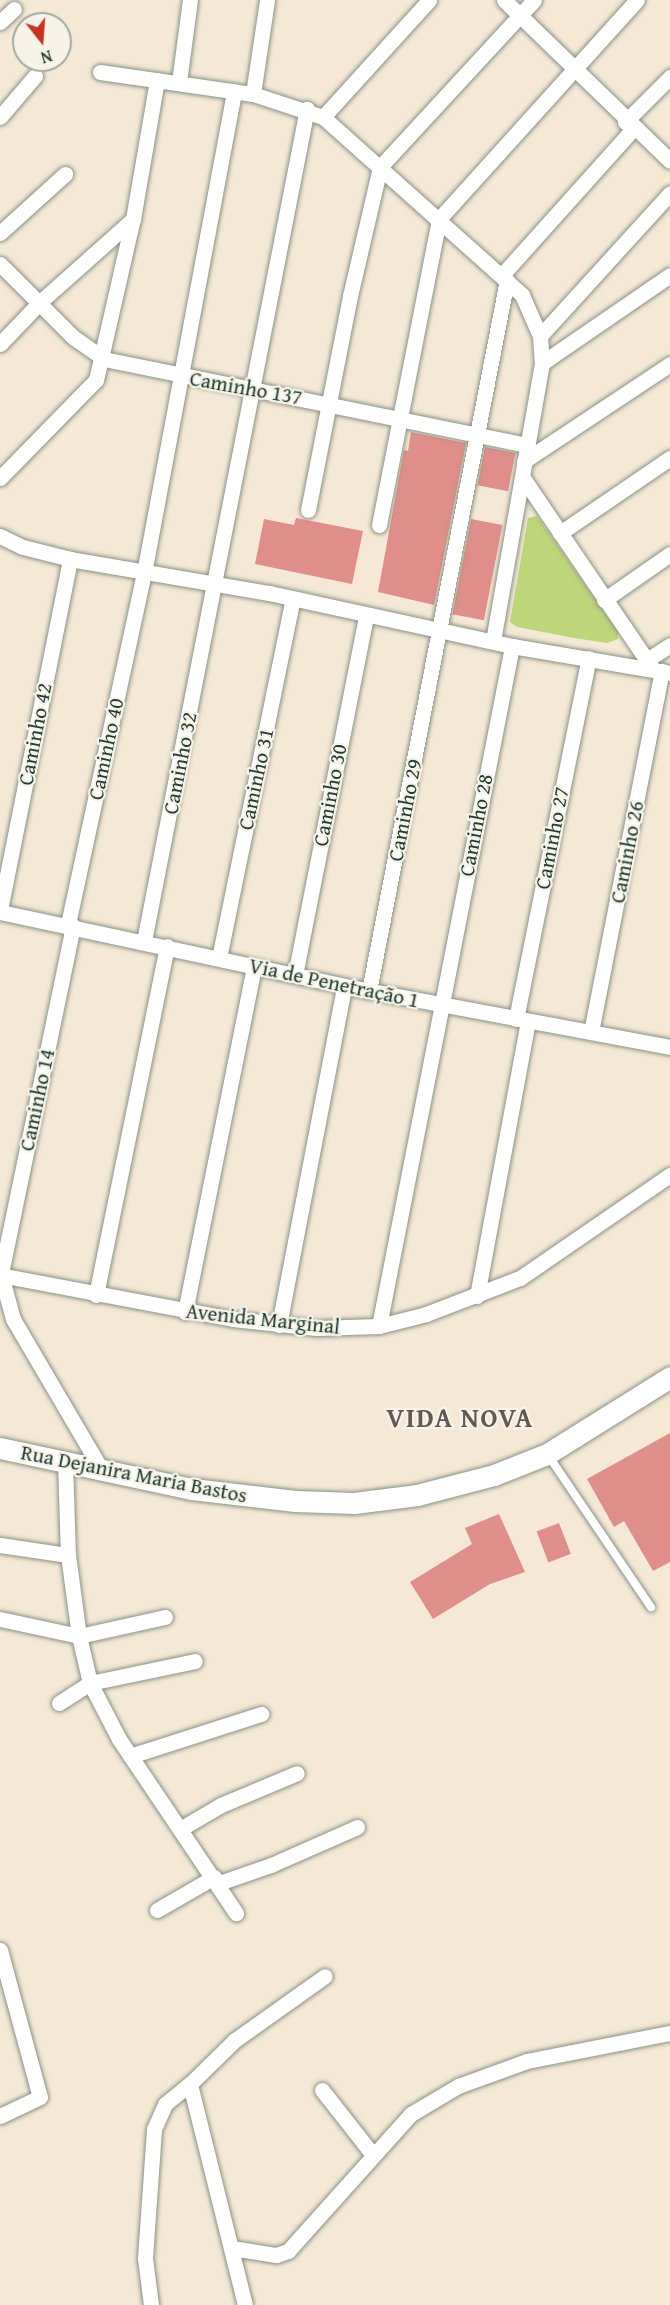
<!DOCTYPE html>
<meta charset="utf-8">
<style>
body{margin:0}
#map{position:relative;width:670px;height:2305px;overflow:hidden;background:#f5e9d6;font-family:"Gentium Book Plus",serif}
div>[style]{position:absolute}
[style*='--x']{left:calc(var(--x)*1px);top:calc(var(--y)*1px);width:calc(var(--w)*1px);rotate:calc(var(--a)*1deg)}
.green>*{inset:0;background:#bfd579}
.building>*{inset:0;background:#e08e89;transform-origin:0 0}
.roads{filter:drop-shadow(0 0 2px #8a9385) drop-shadow(0 0 2px #8a9385)}
.lane>*{height:8px;margin:-4px;padding:0 4px;transform-origin:4px;border-radius:4px;background:#fff}
.street>*{height:15px;margin:-7.5px;padding:0 7.5px;transform-origin:7.5px;border-radius:7.5px;background:#fff}
.secondary>*{height:21px;margin:-10.5px;padding:0 10.5px;transform-origin:10.5px;border-radius:10.5px;background:#fff}
span{translate:-50% -50%;white-space:nowrap;text-align:center;line-height:1.15;-webkit-text-stroke:4.5px #f7f3e8;paint-order:stroke}
.street-label{font-size:21px;color:#1f3d34}
.district-label{font-size:27px;color:#635952;font-weight:700;letter-spacing:1.5px}
.north{position:absolute;left:12px;top:12px;width:60px;height:60px;box-sizing:border-box;background:#f7f3e8;border:2px solid #a1aaa0;border-radius:50%;rotate:163deg;font-size:16px;font-weight:700;line-height:24px;text-align:center;color:#1f3d34}
.north::after{content:'';display:block;margin:auto;width:21px;height:27px;background:#c8321e;clip-path:polygon(50% 0,100% 100%,50% 72%,0 100%)}
</style>
<div id="map">
<div class="green">
<div style="clip-path:polygon(537px 516px,618px 632px,618px 639px,607px 643px,574px 638px,517px 627px,510px 622px,528px 518px)"></div>
</div>
<div class="building">
<div style="clip-path:polygon(411px 432px,466px 443px,434px 605px,378px 592px,404px 450px,408px 451px)"></div>
<div style="left:485px;top:447px;width:31px;height:39px;rotate:11deg"></div>
<div style="clip-path:polygon(296px 518px,363px 531px,352px 584px,255px 564px,264px 519px,294px 525px)"></div>
<div style="left:471px;top:519px;width:32px;height:97px;rotate:11deg"></div>
<div style="clip-path:polygon(670px 1433px,670px 1562px,653px 1571px,624px 1521px,614px 1527px,587px 1479px)"></div>
<div style="clip-path:polygon(499px 1514px,525px 1572px,490px 1584px,433px 1619px,410px 1582px,472px 1544px,465px 1528px)"></div>
<div style="left:559px;top:1523px;width:33px;height:24px;rotate:69deg"></div>
</div>
<div class="roads">
<div class="lane">
<div style="--x:548;--y:1455;--w:184;--a:55.9"></div>
</div>
<div class="street">
<div style="--x:504;--y:0;--w:231;--a:44.1"></div>
<div style="--x:0;--y:22;--w:19;--a:-43"></div>
<div style="--x:100;--y:72;--w:155;--a:8.2"></div>
<div style="--x:253;--y:94;--w:74;--a:18.2"></div>
<div style="--x:323;--y:117;--w:267;--a:41.8"></div>
<div style="--x:522;--y:295;--w:45;--a:66.3"></div>
<div style="--x:540;--y:336;--w:27;--a:86"></div>
<div style="--x:542;--y:363;--w:281;--a:100"></div>
<div style="--x:179;--y:82;--w:83;--a:-82.4"></div>
<div style="--x:253;--y:94;--w:95;--a:-81.5"></div>
<div style="--x:0;--y:117;--w:54;--a:-49.5"></div>
<div style="--x:323;--y:117;--w:158;--a:-47.8"></div>
<div style="--x:625;--y:122;--w:64;--a:-45"></div>
<div style="--x:0;--y:233;--w:88;--a:-42.2"></div>
<div style="--x:0;--y:264;--w:103;--a:45"></div>
<div style="--x:73;--y:337;--w:38;--a:35"></div>
<div style="--x:104;--y:359;--w:431;--a:11.5"></div>
<div style="--x:502;--y:275;--w:196;--a:-48.1"></div>
<div style="--x:540;--y:336;--w:193;--a:-47.7"></div>
<div style="--x:0;--y:344;--w:58;--a:-46.4"></div>
<div style="--x:40;--y:302;--w:125;--a:-41.7"></div>
<div style="--x:542;--y:363;--w:155;--a:-34.5"></div>
<div style="--x:524;--y:461;--w:175;--a:-33.6"></div>
<div style="--x:0;--y:478;--w:137;--a:-45.6"></div>
<div style="--x:96;--y:380;--w:165;--a:-77.1"></div>
<div style="--x:133;--y:219;--w:141;--a:-80.2"></div>
<div style="--x:523;--y:478;--w:230;--a:55.8"></div>
<div style="--x:308;--y:510;--w:218;--a:-78.9"></div>
<div style="--x:350;--y:296;--w:132;--a:-76.9"></div>
<div style="--x:380;--y:167;--w:227;--a:-47.3"></div>
<div style="--x:379;--y:525;--w:312;--a:-78.9"></div>
<div style="--x:439;--y:219;--w:295;--a:-47.9"></div>
<div style="--x:560;--y:533;--w:133;--a:-34.3"></div>
<div style="--x:0;--y:536;--w:25;--a:26"></div>
<div style="--x:23;--y:547;--w:49;--a:14.3"></div>
<div style="--x:70;--y:559;--w:202;--a:9.7"></div>
<div style="--x:269;--y:593;--w:249;--a:12.3"></div>
<div style="--x:512;--y:646;--w:160;--a:9.7"></div>
<div style="--x:604;--y:600;--w:80;--a:-34.9"></div>
<div style="--x:647;--y:660;--w:27;--a:-33"></div>
<div style="--x:0;--y:910;--w:358;--a:-78.7"></div>
<div style="--x:0;--y:912;--w:352;--a:12.1"></div>
<div style="--x:344;--y:986;--w:332;--a:10.6"></div>
<div style="--x:68;--y:924;--w:359;--a:-77.8"></div>
<div style="--x:144;--y:573;--w:490;--a:-79.4"></div>
<div style="--x:73;--y:926;--w:356;--a:101.7"></div>
<div style="--x:1;--y:1275;--w:46;--a:74.7"></div>
<div style="--x:13;--y:1319;--w:174;--a:59.6"></div>
<div style="--x:144;--y:941;--w:848;--a:-78.92"></div>
<div style="--x:219;--y:958;--w:367;--a:-78.4"></div>
<div style="--x:295;--y:975;--w:367;--a:-78.8"></div>
<div style="--x:369;--y:991;--w:724;--a:-79.02"></div>
<div style="--x:516;--y:1019;--w:368;--a:-78.6"></div>
<div style="--x:591;--y:1032;--w:368;--a:-78.9"></div>
<div style="--x:0;--y:1275;--w:237;--a:10.7"></div>
<div style="--x:233;--y:1319;--w:84;--a:6.1"></div>
<div style="--x:317;--y:1328;--w:62;--a:-1.8"></div>
<div style="--x:379;--y:1326;--w:49;--a:-14.3"></div>
<div style="--x:426;--y:1314;--w:101;--a:-21"></div>
<div style="--x:520;--y:1278;--w:182;--a:-34.5"></div>
<div style="--x:96;--y:1295;--w:356;--a:-78.5"></div>
<div style="--x:477;--y:1296;--w:279;--a:-79.5"></div>
<div style="--x:185;--y:1312;--w:352;--a:-78.7"></div>
<div style="--x:279;--y:1325;--w:345;--a:-79.1"></div>
<div style="--x:379;--y:1326;--w:693;--a:-78.93"></div>
<div style="--x:65;--y:1461;--w:94;--a:88.2"></div>
<div style="--x:68;--y:1555;--w:82;--a:82.3"></div>
<div style="--x:79;--y:1636;--w:48;--a:76.8"></div>
<div style="--x:90;--y:1683;--w:63;--a:62.6"></div>
<div style="--x:119;--y:1739;--w:210;--a:56.1"></div>
<div style="--x:0;--y:1545;--w:69;--a:8.4"></div>
<div style="--x:0;--y:1619;--w:81;--a:12.1"></div>
<div style="--x:79;--y:1636;--w:88;--a:-12.5"></div>
<div style="--x:59;--y:1703;--w:37;--a:-33"></div>
<div style="--x:90;--y:1683;--w:107;--a:-11.8"></div>
<div style="--x:130;--y:1756;--w:138;--a:-17.8"></div>
<div style="--x:180;--y:1829;--w:48;--a:-30.3"></div>
<div style="--x:221;--y:1805;--w:82;--a:-22.8"></div>
<div style="--x:219;--y:1883;--w:55;--a:-19.1"></div>
<div style="--x:271;--y:1865;--w:94;--a:-23.8"></div>
<div style="--x:157;--y:1910;--w:66;--a:-30.1"></div>
<div style="--x:0;--y:1950;--w:152;--a:74.8"></div>
<div style="--x:40;--y:2097;--w:44;--a:154.6"></div>
<div style="--x:322;--y:2090;--w:83;--a:51.9"></div>
<div style="--x:232;--y:2248;--w:45;--a:9"></div>
<div style="--x:276;--y:2255;--w:13;--a:-18"></div>
<div style="--x:288;--y:2251;--w:184;--a:-48.1"></div>
<div style="--x:411;--y:2114;--w:55;--a:-30.8"></div>
<div style="--x:458;--y:2086;--w:73;--a:-19.9"></div>
<div style="--x:527;--y:2061;--w:146;--a:-11.1"></div>
<div style="--x:151;--y:2305;--w:47;--a:-97.3"></div>
<div style="--x:145;--y:2258;--w:129;--a:-86"></div>
<div style="--x:154;--y:2129;--w:27;--a:-66"></div>
<div style="--x:165;--y:2104;--w:32;--a:-39"></div>
<div style="--x:245;--y:2305;--w:228;--a:-104"></div>
<div style="--x:190;--y:2084;--w:63;--a:-44.4"></div>
<div style="--x:235;--y:2040;--w:110;--a:-35.4"></div>
</div>
<div class="secondary">
<div style="--x:0;--y:1448;--w:196;--a:12.1"></div>
<div style="--x:192;--y:1489;--w:104;--a:6.6"></div>
<div style="--x:295;--y:1501;--w:59;--a:1.9"></div>
<div style="--x:354;--y:1503;--w:64;--a:-7.2"></div>
<div style="--x:417;--y:1495;--w:80;--a:-14.6"></div>
<div style="--x:494;--y:1475;--w:57;--a:-21.6"></div>
<div style="--x:547;--y:1454;--w:145;--a:-32"></div>
</div>
</div>
<div class="street-label">
<span style="left:246px;top:388px;rotate:10deg">Caminho 137</span>
<span style="left:35px;top:734px;rotate:-79deg">Caminho 42</span>
<span style="left:106px;top:749px;rotate:-78deg">Caminho 40</span>
<span style="left:180px;top:763px;rotate:-79deg">Caminho 32</span>
<span style="left:256px;top:779px;rotate:-78deg">Caminho 31</span>
<span style="left:330px;top:795px;rotate:-79deg">Caminho 30</span>
<span style="left:405px;top:810px;rotate:-79deg">Caminho 29</span>
<span style="left:476px;top:825px;rotate:-79deg">Caminho 28</span>
<span style="left:552px;top:838px;rotate:-79deg">Caminho 27</span>
<span style="left:627px;top:852px;rotate:-79deg">Caminho 26</span>
<span style="left:334px;top:983px;rotate:12deg">Via de Penetração 1</span>
<span style="left:37px;top:1100px;rotate:-78deg">Caminho 14</span>
<span style="left:263px;top:1319px;rotate:6deg">Avenida Marginal</span>
<span style="left:134px;top:1474px;rotate:11deg">Rua Dejanira Maria Bastos</span>
</div>
<div class="district-label">
<span style="left:460px;top:1418px">VIDA NOVA</span>
</div>
<div class="north">N</div>
</div>
